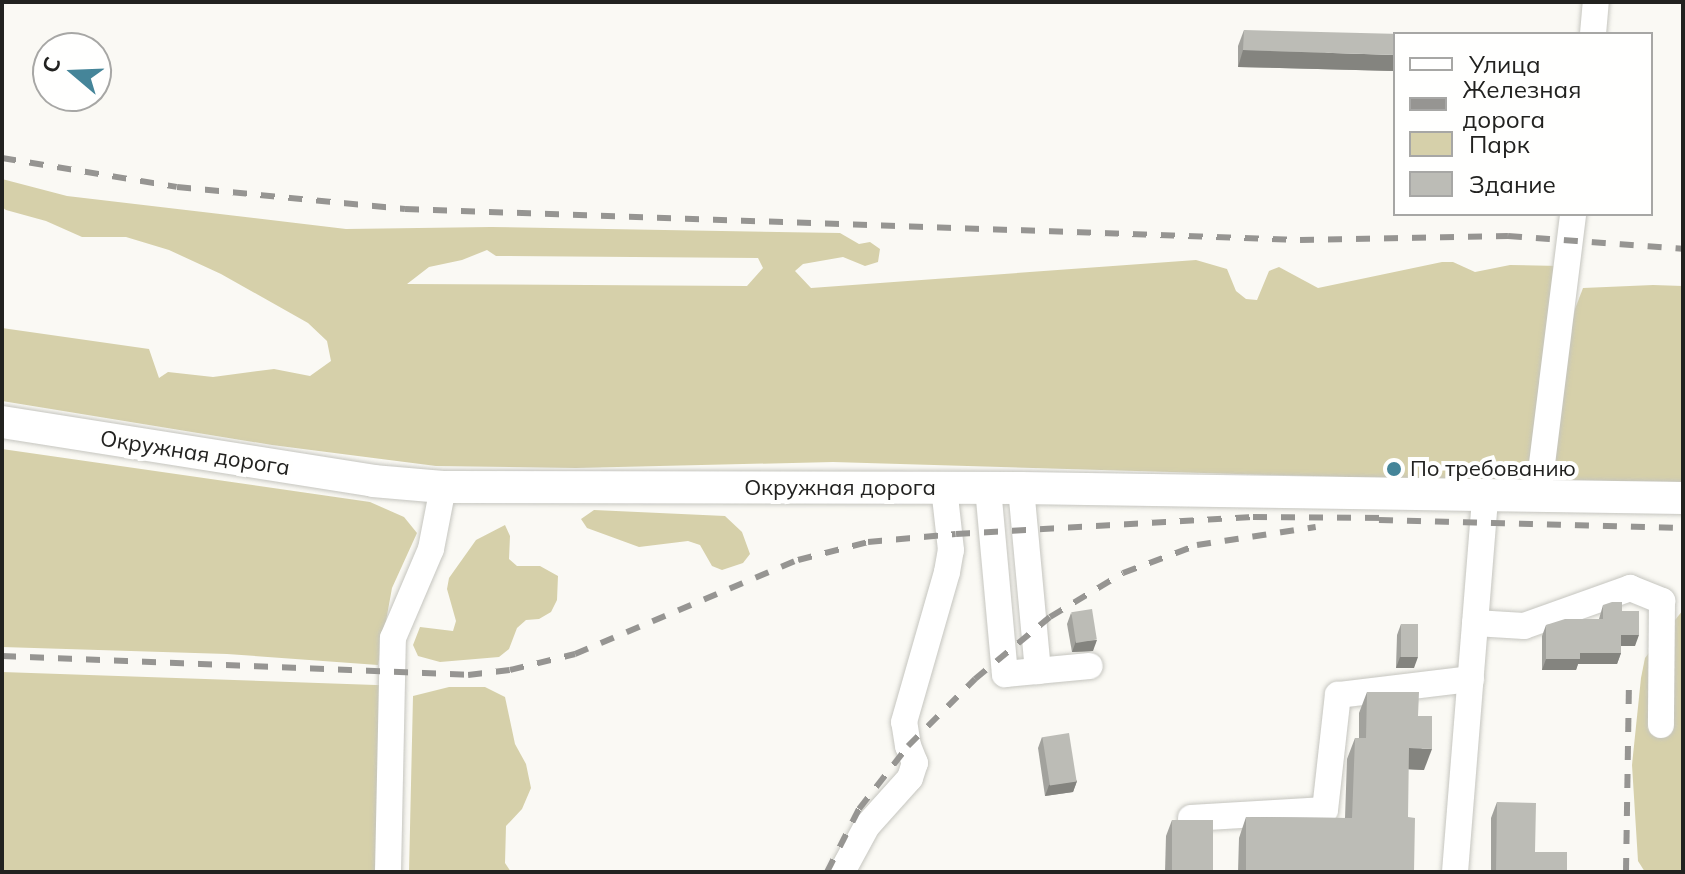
<!DOCTYPE html>
<meta charset="utf-8">
<style>
body{margin:0}
#map{position:relative;width:1685px;height:874px;overflow:hidden;background:#faf9f4;font-family:Mulish,sans-serif}
div>[style]{position:absolute}
[style*='--x']{left:calc(var(--x)*1px);top:calc(var(--y)*1px);width:calc(var(--w)*1px);rotate:calc(var(--a)*1deg)}
.green>*{inset:0;background:#d6d0aa;transform-origin:0 0}
.roads{filter:drop-shadow(0 0 2px #c5c5bf) drop-shadow(0 0 2px #c5c5bf)}
.minor>*{height:26px;margin:-13px;padding:0 13px;transform-origin:13px;border-radius:13px;background:#fff}
.major>*{height:32px;margin:-16px;padding:0 16px;transform-origin:16px;border-radius:16px;background:#fff}
.rail>*{height:6px;margin-top:-3px;transform-origin:0;background:repeating-linear-gradient(90deg,#969592 0 14px,transparent 0 28px)}
.wall>*{inset:0;background:#a2a29d}
.shaded-wall>*{inset:0;background:#84847f}
.building>*{inset:0;background:#bcbcb6;transform-origin:0 0}
.dots>*{width:22px;height:22px;translate:-50% -50%;box-sizing:border-box;border:4px solid #fffffe;border-radius:50%}
span{translate:-50% -50%;white-space:nowrap;text-align:center;line-height:1.15;-webkit-text-stroke:8px #fffffe;paint-order:stroke}
.street-label{font-size:22px;color:#222220}
.poi-label{font-size:22px;color:#222220}
.left{translate:0 -50%;text-align:left}
.frame{position:absolute;inset:0;border:4px solid #222220;pointer-events:none}
.legend{position:absolute;left:1393px;top:32px;width:260px;height:184px;box-sizing:border-box;background:#fffffe;border:2px solid #a7a7a5;margin:0;padding:10px 14px;list-style:none;font-size:24px;color:#222220}
.legend li{display:flex;align-items:center;gap:16px;height:40px}
.legend b{width:40px;border:2px solid #a7a7a5}
.north{position:absolute;left:32px;top:32px;width:80px;height:80px;box-sizing:border-box;background:#fffffe;border:2px solid #a7a7a5;border-radius:50%;rotate:289deg;font-size:22px;font-weight:700;line-height:32px;text-align:center;color:#222220}
.north::after{content:'';display:block;margin:auto;width:28px;height:36px;background:#458599;clip-path:polygon(50% 0,100% 100%,50% 72%,0 100%)}
</style>
<div id="map">
<div class="green">
<div style="clip-path:polygon(evenodd,2px 179px,67px 196px,346px 229px,491px 227px,840px 233px,859px 244px,870px 242px,880px 249px,878px 262px,865px 266px,843px 257px,803px 264px,795px 271px,811px 288px,1196px 260px,1227px 269px,1236px 291px,1246px 299px,1257px 300px,1269px 271px,1279px 267px,1318px 288px,1442px 262px,1453px 262px,1475px 272px,1510px 265px,1560px 266px,1538px 461px,1513px 482px,833px 462px,576px 468px,436px 466px,272px 445px,2px 401px,2px 328px,149px 349px,159px 378px,168px 372px,213px 377px,274px 369px,310px 376px,331px 361px,327px 341px,308px 323px,221px 274px,169px 250px,126px 237px,82px 237px,46px 221px,6px 210px,2px 207px,2px 179px,487px 250px,496px 256px,758px 258px,763px 268px,747px 286px,407px 284px,429px 267px,462px 260px,487px 250px)"></div>
<div style="clip-path:polygon(1653px 285px,1683px 286px,1683px 482px,1557px 480px,1554px 475px,1561px 381px,1575px 309px,1583px 288px)"></div>
<div style="clip-path:polygon(2px 449px,370px 502px,404px 517px,417px 533px,392px 588px,378px 665px,227px 654px,2px 647px)"></div>
<div style="clip-path:polygon(594px 510px,725px 516px,742px 532px,750px 554px,743px 563px,722px 570px,712px 566px,700px 545px,688px 541px,639px 547px,587px 528px,581px 519px)"></div>
<div style="clip-path:polygon(505px 525px,510px 536px,509px 559px,517px 566px,540px 566px,558px 576px,557px 600px,551px 612px,539px 619px,526px 620px,517px 628px,509px 649px,499px 657px,440px 662px,418px 656px,413px 645px,420px 627px,453px 631px,456px 621px,447px 589px,449px 578px,476px 540px)"></div>
<div style="clip-path:polygon(1683px 610px,1683px 872px,1645px 872px,1638px 861px,1632px 765px,1641px 678px,1645px 658px)"></div>
<div style="left:2px;top:672px;width:381px;height:200px;rotate:2deg"></div>
<div style="clip-path:polygon(449px 687px,485px 687px,505px 697px,515px 744px,526px 764px,531px 788px,522px 809px,506px 826px,505px 863px,511px 872px,409px 872px,413px 696px)"></div>
</div>
<div class="roads">
<div class="minor">
<div style="--x:1593;--y:34;--w:32;--a:-85"></div>
<div style="--x:988;--y:488;--w:187;--a:84.8"></div>
<div style="--x:1005;--y:674;--w:85;--a:-5.4"></div>
<div style="--x:1021;--y:488;--w:184;--a:84.7"></div>
<div style="--x:1538;--y:496;--w:284;--a:-82.9"></div>
<div style="--x:1475;--y:623;--w:49;--a:3.5"></div>
<div style="--x:1524;--y:626;--w:113;--a:-19.7"></div>
<div style="--x:1630;--y:588;--w:35;--a:22"></div>
<div style="--x:1662;--y:601;--w:124;--a:90.5"></div>
<div style="--x:1191;--y:818;--w:134;--a:-3.4"></div>
<div style="--x:1325;--y:810;--w:116;--a:-83.6"></div>
<div style="--x:1338;--y:695;--w:134;--a:-6.9"></div>
<div style="--x:388;--y:872;--w:234;--a:-88.8"></div>
<div style="--x:393;--y:638;--w:97;--a:-66.9"></div>
<div style="--x:431;--y:549;--w:63;--a:-79"></div>
<div style="--x:842;--y:872;--w:52;--a:-61.5"></div>
<div style="--x:867;--y:826;--w:64;--a:-48.1"></div>
<div style="--x:910;--y:778;--w:16;--a:-72"></div>
<div style="--x:915;--y:763;--w:18;--a:-112"></div>
<div style="--x:908;--y:746;--w:24;--a:-99"></div>
<div style="--x:904;--y:722;--w:156;--a:-74"></div>
<div style="--x:947;--y:572;--w:22;--a:-80"></div>
<div style="--x:951;--y:550;--w:62;--a:-96.4"></div>
<div style="--x:1455;--y:872;--w:377;--a:-85.4"></div>
</div>
<div class="major">
<div style="--x:2;--y:422;--w:376;--a:9"></div>
<div style="--x:373;--y:481;--w:70;--a:4.9"></div>
<div style="--x:443;--y:487;--w:578;--a:0.1"></div>
<div style="--x:1021;--y:488;--w:662;--a:0.87"></div>
</div>
</div>
<div class="rail">
<div style="--x:2;--y:158;--w:177;--a:9.4"></div>
<div style="--x:177;--y:187;--w:229;--a:5.5"></div>
<div style="--x:405;--y:209;--w:896;--a:1.98"></div>
<div style="--x:1300;--y:240;--w:208;--a:-1.1"></div>
<div style="--x:1508;--y:236;--w:175;--a:4.2"></div>
<div style="--x:1379;--y:520;--w:304;--a:1.5"></div>
<div style="--x:2;--y:656;--w:466;--a:2.3"></div>
<div style="--x:468;--y:675;--w:42;--a:-6.8"></div>
<div style="--x:510;--y:670;--w:67;--a:-13.8"></div>
<div style="--x:575;--y:654;--w:242;--a:-22.9"></div>
<div style="--x:798;--y:560;--w:72;--a:-14.4"></div>
<div style="--x:868;--y:542;--w:88;--a:-5.2"></div>
<div style="--x:956;--y:534;--w:297;--a:-3.3"></div>
<div style="--x:1253;--y:517;--w:136;--a:0.4"></div>
<div style="--x:827;--y:872;--w:71;--a:-63.1"></div>
<div style="--x:859;--y:809;--w:80;--a:-52.1"></div>
<div style="--x:908;--y:746;--w:95;--a:-45"></div>
<div style="--x:975;--y:679;--w:97;--a:-39.6"></div>
<div style="--x:1050;--y:617;--w:85;--a:-31.1"></div>
<div style="--x:1123;--y:573;--w:79;--a:-20.7"></div>
<div style="--x:1197;--y:545;--w:120;--a:-8.6"></div>
<div style="--x:1626;--y:872;--w:183;--a:-89.1"></div>
</div>
<div class="wall">
<div style="clip-path:polygon(1244px 30px,1394px 71px,1238px 67px,1238px 46px)"></div>
<div style="clip-path:polygon(1603px 605px,1622px 611px,1635px 646px,1621px 646px,1621px 653px,1617px 664px,1578px 664px,1576px 670px,1542px 670px,1542px 636px,1546px 625px,1599px 619px)"></div>
<div style="clip-path:polygon(1071px 613px,1093px 651px,1072px 652px,1067px 624px)"></div>
<div style="clip-path:polygon(1401px 624px,1414px 668px,1396px 668px,1397px 635px)"></div>
<div style="clip-path:polygon(1367px 692px,1418px 716px,1424px 770px,1408px 769px,1408px 817px,1414px 872px,1238px 872px,1239px 838px,1246px 817px,1345px 818px,1347px 759px,1355px 738px,1359px 738px,1359px 713px)"></div>
<div style="clip-path:polygon(1042px 737px,1077px 781px,1073px 792px,1045px 796px,1038px 748px)"></div>
<div style="clip-path:polygon(1497px 802px,1535px 852px,1567px 872px,1491px 872px,1491px 818px)"></div>
<div style="clip-path:polygon(1172px 820px,1212px 872px,1165px 872px,1166px 836px)"></div>
</div>
<div class="shaded-wall">
<div style="clip-path:polygon(1243px 50px,1395px 55px,1395px 69px,1394px 71px,1238px 67px)"></div>
<div style="clip-path:polygon(1621px 635px,1639px 635px,1635px 646px,1617px 646px)"></div>
<div style="clip-path:polygon(1097px 640px,1093px 651px,1072px 652px,1076px 641px)"></div>
<div style="clip-path:polygon(1580px 653px,1621px 653px,1617px 664px,1578px 664px,1576px 670px,1542px 670px,1546px 659px)"></div>
<div style="clip-path:polygon(1400px 657px,1418px 657px,1414px 668px,1396px 668px)"></div>
<div style="clip-path:polygon(1409px 748px,1432px 749px,1424px 770px,1401px 769px)"></div>
<div style="clip-path:polygon(1077px 781px,1073px 792px,1045px 796px,1049px 785px)"></div>
</div>
<div class="building">
<div style="clip-path:polygon(1244px 30px,1401px 34px,1395px 34px,1395px 55px,1243px 50px)"></div>
<div style="clip-path:polygon(1612px 602px,1622px 602px,1622px 611px,1639px 611px,1639px 635px,1621px 635px,1621px 653px,1580px 653px,1580px 659px,1546px 659px,1546px 625px,1565px 619px,1603px 619px,1603px 605px)"></div>
<div style="left:1092px;top:609px;width:31px;height:21px;rotate:81deg"></div>
<div style="left:1401px;top:624px;width:17px;height:33px"></div>
<div style="clip-path:polygon(1367px 692px,1419px 692px,1418px 716px,1432px 716px,1432px 749px,1409px 748px,1408px 817px,1415px 818px,1414px 872px,1246px 872px,1246px 817px,1352px 818px,1355px 738px,1366px 738px)"></div>
<div style="left:1069px;top:733px;width:49px;height:27px;rotate:81deg"></div>
<div style="clip-path:polygon(1497px 802px,1536px 803px,1535px 852px,1567px 852px,1567px 872px,1496px 872px)"></div>
<div style="left:1172px;top:820px;width:41px;height:52px"></div>
</div>
<div class="dots">
<div style="left:1394px;top:469px;background:#458599"></div>
</div>
<div class="street-label">
<span style="left:195px;top:453px;rotate:9deg">Окружная дорога</span>
<span style="left:840px;top:488px">Окружная дорога</span>
</div>
<div class="poi-label">
<span class="left" style="left:1410px;top:469px">По требованию</span>
</div>
<div class="frame"></div>
<ul class="legend">
<li><b style="height:10px;background:#fff"></b>Улица</li>
<li><b style="height:10px;background:#969592"></b>Железная дорога</li>
<li><b style="height:22px;background:#d6d0aa"></b>Парк</li>
<li><b style="height:22px;background:#bcbcb6"></b>Здание</li>
</ul>
<div class="north">С</div>
</div>
